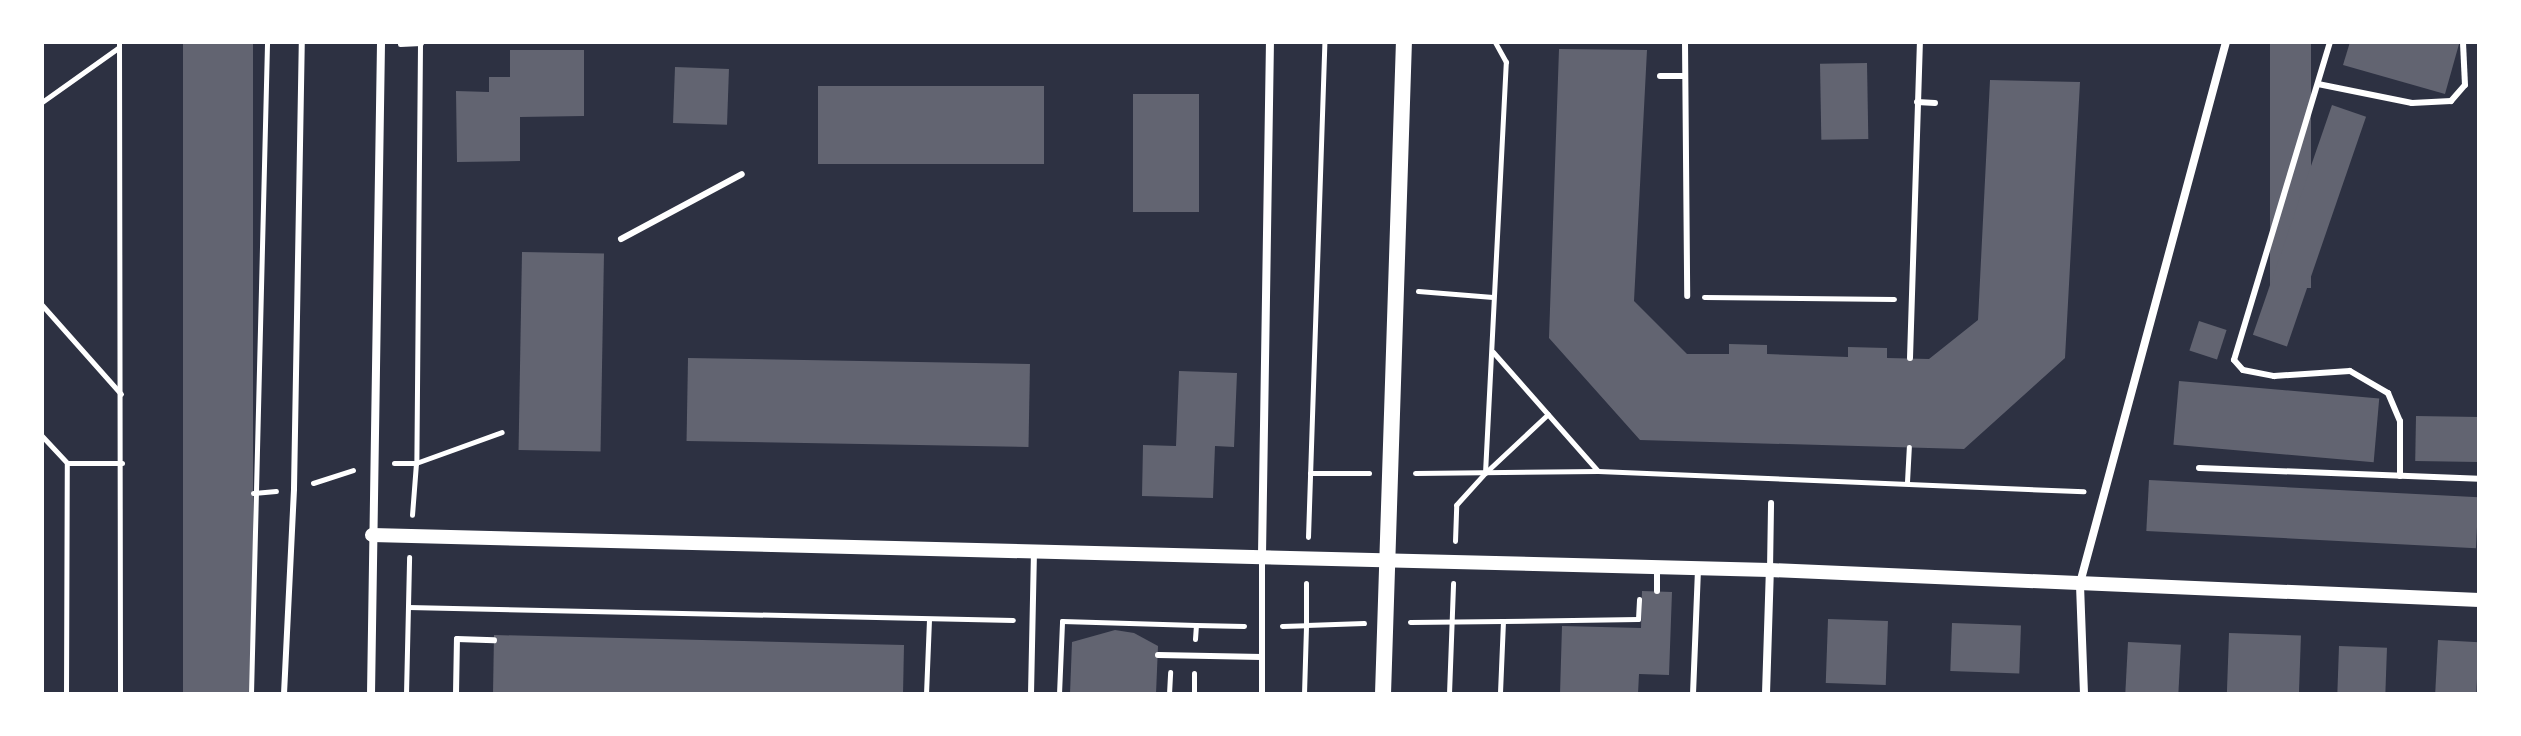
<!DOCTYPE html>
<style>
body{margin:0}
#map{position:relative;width:2521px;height:736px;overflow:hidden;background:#2d3142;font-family:"Open Sans",sans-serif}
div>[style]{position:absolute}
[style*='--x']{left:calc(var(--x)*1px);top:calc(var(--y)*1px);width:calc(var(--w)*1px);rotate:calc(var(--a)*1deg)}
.building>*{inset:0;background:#626471;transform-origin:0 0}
.path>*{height:5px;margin:-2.5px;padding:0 2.5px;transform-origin:2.5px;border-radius:2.5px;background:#fff}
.service>*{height:6px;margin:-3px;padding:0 3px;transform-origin:3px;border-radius:3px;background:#fff}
.minor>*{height:8px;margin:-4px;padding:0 4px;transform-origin:4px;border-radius:4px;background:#fff}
.tertiary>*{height:14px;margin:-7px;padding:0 7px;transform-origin:7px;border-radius:7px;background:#fff}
.secondary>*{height:16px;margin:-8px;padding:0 8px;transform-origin:8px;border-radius:8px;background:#fff}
span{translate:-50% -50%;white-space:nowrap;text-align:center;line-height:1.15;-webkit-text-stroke:8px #fff;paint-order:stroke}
.frame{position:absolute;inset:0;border:44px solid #fff;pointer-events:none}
</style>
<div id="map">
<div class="building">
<div style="left:183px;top:42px;width:70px;height:652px"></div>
<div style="left:2270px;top:42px;width:41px;height:246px"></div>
<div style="clip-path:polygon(2350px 42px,2451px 42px,2459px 44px,2445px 94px,2343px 65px)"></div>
<div style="clip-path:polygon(1559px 49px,1647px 50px,1634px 301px,1687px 354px,1729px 354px,1729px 344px,1767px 345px,1767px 354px,1848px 357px,1848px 347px,1887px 348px,1887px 358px,1929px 359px,1978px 320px,1990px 80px,2080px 82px,2065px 358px,1964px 449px,1640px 440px,1549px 338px)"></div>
<div style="clip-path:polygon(510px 50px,584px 50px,584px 116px,520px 117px,520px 161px,457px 162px,456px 91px,489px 92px,489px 77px,510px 77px)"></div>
<div style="left:1867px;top:63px;width:76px;height:47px;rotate:89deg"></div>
<div style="left:675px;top:67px;width:54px;height:56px;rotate:2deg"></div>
<div style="left:818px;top:86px;width:226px;height:78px"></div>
<div style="left:1133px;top:94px;width:66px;height:118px"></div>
<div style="left:2332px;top:105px;width:36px;height:243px;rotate:19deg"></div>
<div style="left:522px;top:252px;width:82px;height:198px;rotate:1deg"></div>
<div style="left:2199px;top:321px;width:29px;height:31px;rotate:18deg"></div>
<div style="left:688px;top:358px;width:342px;height:83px;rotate:1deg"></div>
<div style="clip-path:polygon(1179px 371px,1237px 373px,1234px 447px,1215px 446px,1213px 498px,1142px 496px,1143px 445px,1176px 446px)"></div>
<div style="left:2179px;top:381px;width:201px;height:64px;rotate:5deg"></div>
<div style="left:2416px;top:416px;width:63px;height:45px;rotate:1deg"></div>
<div style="left:2149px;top:480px;width:330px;height:51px;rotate:3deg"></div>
<div style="clip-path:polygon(1642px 591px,1672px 592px,1669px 675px,1639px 674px,1638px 694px,1560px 694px,1562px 626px,1641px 628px)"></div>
<div style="left:1828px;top:619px;width:60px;height:64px;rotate:2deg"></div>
<div style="left:1952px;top:623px;width:69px;height:48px;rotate:2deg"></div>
<div style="clip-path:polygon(1115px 630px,1134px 633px,1158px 646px,1156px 694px,1070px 694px,1072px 642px)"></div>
<div style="left:2229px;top:633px;width:72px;height:61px;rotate:2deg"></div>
<div style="clip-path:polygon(494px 635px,904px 645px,903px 694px,493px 694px)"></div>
<div style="left:2438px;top:640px;width:41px;height:54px;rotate:3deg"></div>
<div style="left:2128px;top:642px;width:53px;height:52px;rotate:3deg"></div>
<div style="left:2339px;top:646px;width:48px;height:48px;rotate:2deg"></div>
</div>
<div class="path">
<div style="--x:119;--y:42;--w:652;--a:89.91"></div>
<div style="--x:400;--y:44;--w:21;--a:-3"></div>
<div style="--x:420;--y:45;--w:418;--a:90.5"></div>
<div style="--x:416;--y:463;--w:91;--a:-19.8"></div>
<div style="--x:42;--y:102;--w:93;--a:-35.4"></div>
<div style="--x:1418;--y:291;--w:75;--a:4.6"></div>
<div style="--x:1704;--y:297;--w:190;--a:0.6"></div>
<div style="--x:42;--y:305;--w:119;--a:48.4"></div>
<div style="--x:1493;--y:352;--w:157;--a:48.6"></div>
<div style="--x:42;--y:436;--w:37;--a:47"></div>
<div style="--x:394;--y:463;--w:22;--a:0"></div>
<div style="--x:416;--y:463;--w:52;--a:94.4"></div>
<div style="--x:1310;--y:473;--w:59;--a:0"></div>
<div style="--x:1415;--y:473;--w:183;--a:-0.6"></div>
<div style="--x:1598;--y:471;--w:486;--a:2.4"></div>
<div style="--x:1485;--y:473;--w:86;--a:-43.1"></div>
<div style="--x:1907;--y:482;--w:35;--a:-87"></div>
<div style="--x:313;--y:483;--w:42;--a:-18"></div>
<div style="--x:253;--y:493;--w:23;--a:-5"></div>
<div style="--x:1308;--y:537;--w:495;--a:-88.1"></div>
<div style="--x:1455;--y:541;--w:36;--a:-88"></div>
<div style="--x:1456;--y:505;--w:43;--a:-47.8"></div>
<div style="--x:1485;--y:473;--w:412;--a:-87.1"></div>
<div style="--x:1506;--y:62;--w:23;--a:-119"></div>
<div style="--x:408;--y:607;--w:605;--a:1.23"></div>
<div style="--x:1503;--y:621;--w:135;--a:-0.8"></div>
<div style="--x:1638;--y:619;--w:20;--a:-87"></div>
<div style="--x:1410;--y:622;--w:93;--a:-0.6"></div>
<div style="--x:1503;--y:621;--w:73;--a:92.4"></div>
<div style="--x:1282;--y:626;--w:24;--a:-2"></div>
<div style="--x:1306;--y:625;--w:42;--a:-90"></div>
<div style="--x:1195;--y:639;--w:14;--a:-86"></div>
<div style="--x:1196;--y:625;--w:48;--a:1.2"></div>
<div style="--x:66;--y:694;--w:231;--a:-89.8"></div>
<div style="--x:67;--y:463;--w:55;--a:0"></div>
<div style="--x:251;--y:694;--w:652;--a:-88.59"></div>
<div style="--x:406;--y:694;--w:137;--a:-88.7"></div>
<div style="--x:926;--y:694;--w:75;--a:-87.7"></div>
<div style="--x:1059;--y:694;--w:73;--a:-87.6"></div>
<div style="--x:1062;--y:621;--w:134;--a:1.7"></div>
<div style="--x:1169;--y:694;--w:22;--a:-87"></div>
<div style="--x:1194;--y:694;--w:21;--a:-90"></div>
<div style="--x:1304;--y:694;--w:69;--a:-88.3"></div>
<div style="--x:1306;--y:625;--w:58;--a:-2"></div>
<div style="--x:1449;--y:694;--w:111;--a:-87.9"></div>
</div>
<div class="service">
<div style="--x:1685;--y:42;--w:254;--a:89.5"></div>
<div style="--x:2330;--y:42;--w:332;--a:106.8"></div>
<div style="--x:2234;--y:360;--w:13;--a:48"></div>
<div style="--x:2243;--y:370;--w:32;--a:11"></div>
<div style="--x:2274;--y:376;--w:76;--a:-3.8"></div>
<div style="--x:2350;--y:371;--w:44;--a:30.1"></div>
<div style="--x:2388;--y:393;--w:30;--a:67"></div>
<div style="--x:2400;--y:421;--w:55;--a:90"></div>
<div style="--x:1660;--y:76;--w:24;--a:0"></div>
<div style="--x:2318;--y:84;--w:96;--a:11.4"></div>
<div style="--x:2412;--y:103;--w:39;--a:-3"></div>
<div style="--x:2451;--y:101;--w:21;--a:-49"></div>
<div style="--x:2465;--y:85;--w:43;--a:-92.7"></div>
<div style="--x:1917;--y:102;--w:18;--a:3"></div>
<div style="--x:621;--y:239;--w:137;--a:-28.2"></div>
<div style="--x:1910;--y:358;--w:316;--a:-88.2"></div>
<div style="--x:2199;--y:468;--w:280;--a:2.2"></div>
<div style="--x:1262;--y:558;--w:136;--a:90"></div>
<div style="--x:1770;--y:570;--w:67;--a:-89.1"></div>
<div style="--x:1657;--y:591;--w:23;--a:-90"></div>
<div style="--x:1158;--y:655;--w:104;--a:1.1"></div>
<div style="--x:284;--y:694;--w:205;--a:-87.2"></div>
<div style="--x:294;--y:489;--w:447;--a:-89"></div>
<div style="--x:456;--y:694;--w:55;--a:-89"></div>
<div style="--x:457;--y:639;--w:37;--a:2"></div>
<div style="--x:1031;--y:694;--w:143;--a:-88.8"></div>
<div style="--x:1693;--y:694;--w:125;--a:-87.7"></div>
</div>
<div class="minor">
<div style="--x:1262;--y:555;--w:513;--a:-89.11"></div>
<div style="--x:371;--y:694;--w:652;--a:-89.12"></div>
<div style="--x:1766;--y:694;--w:124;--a:-88.2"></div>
<div style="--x:2084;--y:694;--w:111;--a:-92.1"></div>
<div style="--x:2080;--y:583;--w:560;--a:-74.9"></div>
</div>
<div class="tertiary">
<div style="--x:372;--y:535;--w:1398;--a:1.43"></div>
<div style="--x:1770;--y:570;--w:710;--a:2.42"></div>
</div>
<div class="secondary">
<div style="--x:1383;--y:694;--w:652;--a:-88.16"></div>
</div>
<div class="frame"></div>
</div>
